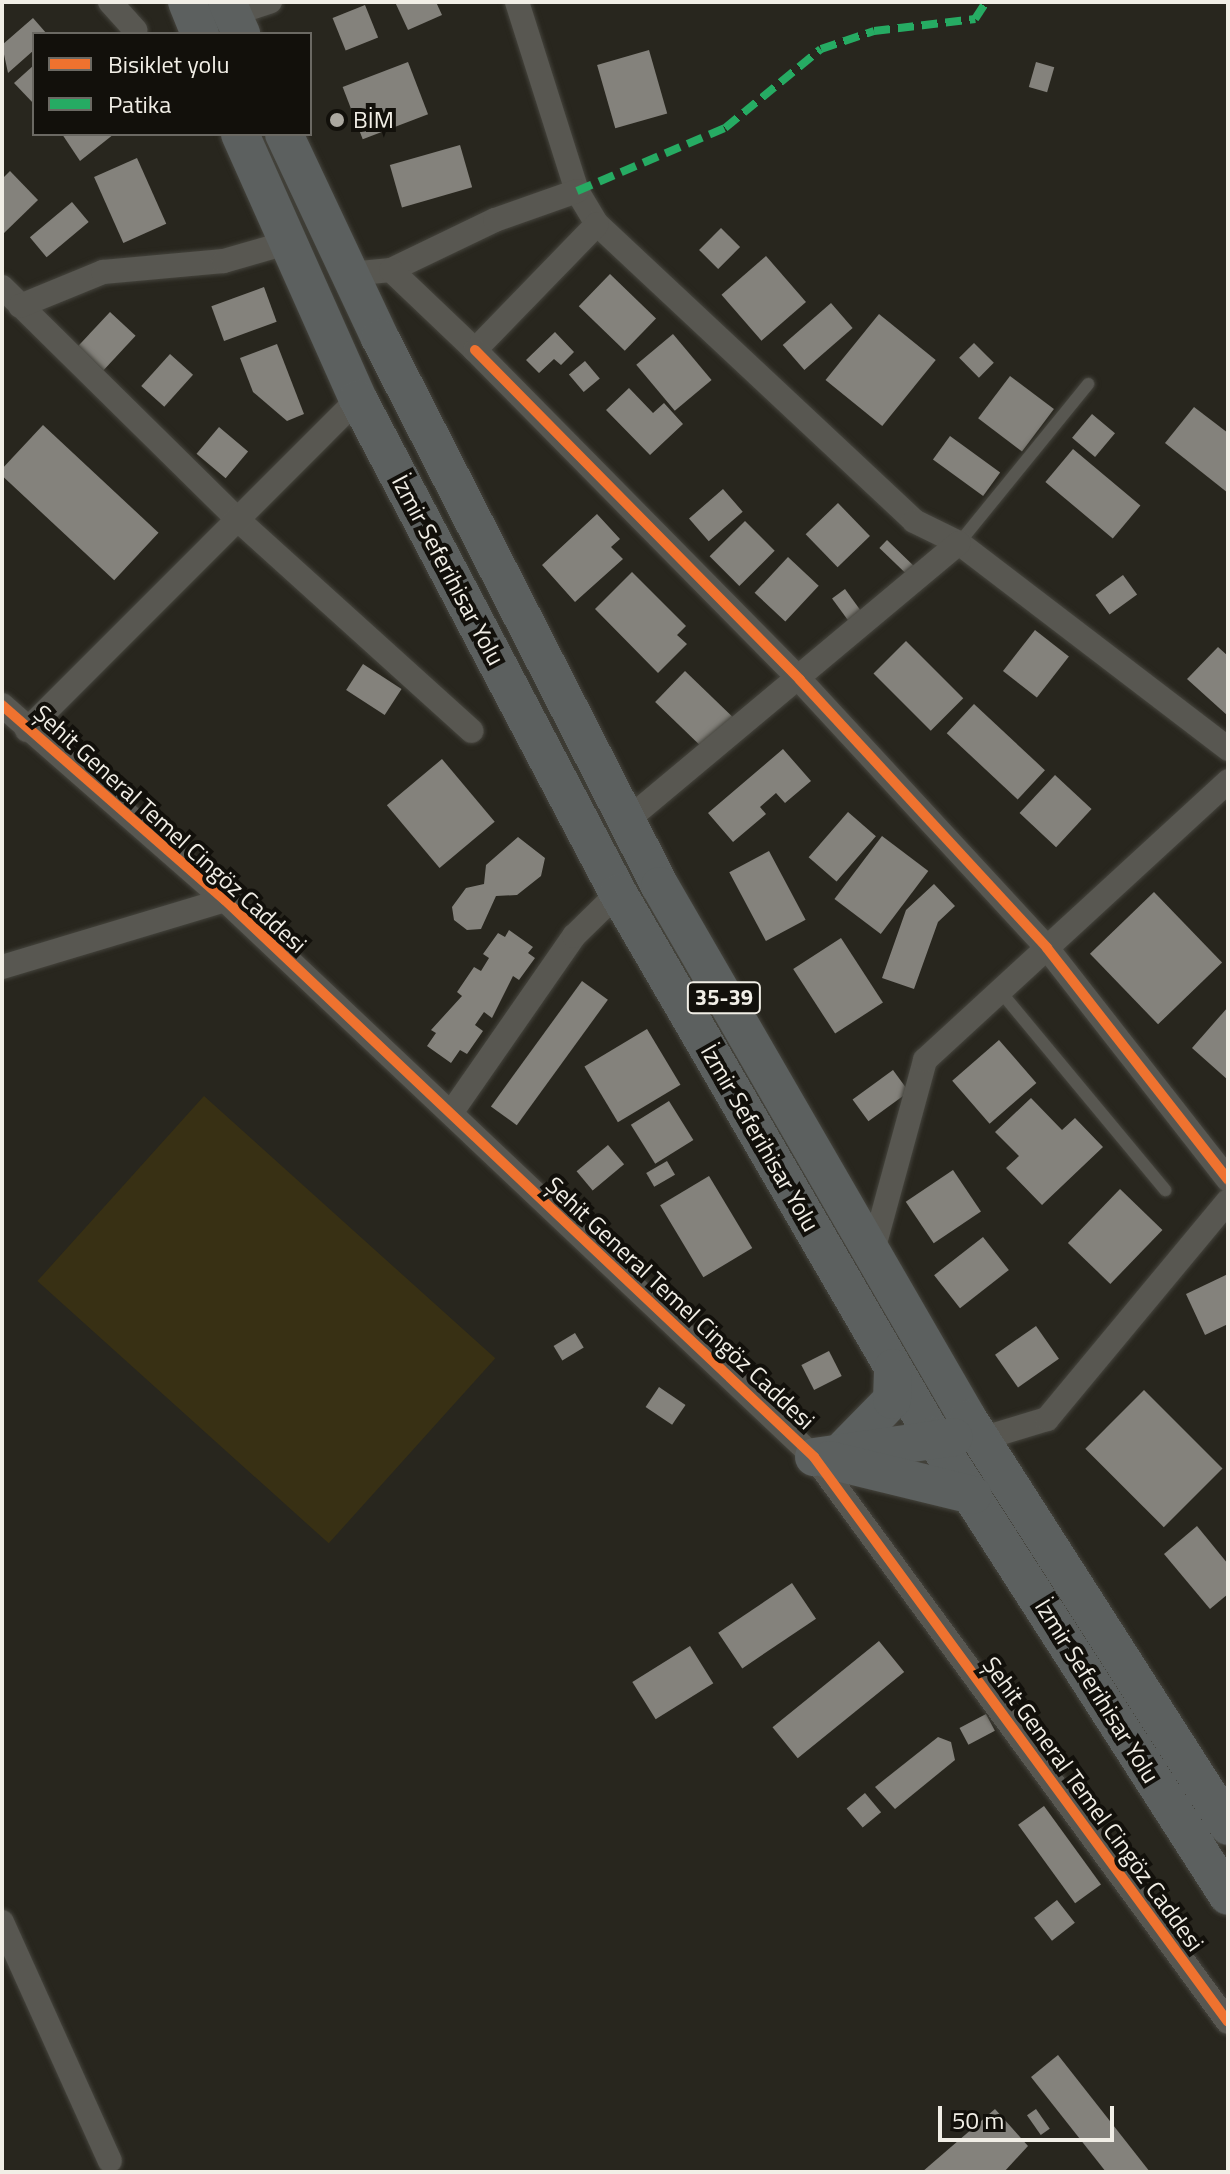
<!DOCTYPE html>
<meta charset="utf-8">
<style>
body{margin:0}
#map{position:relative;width:1230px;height:2174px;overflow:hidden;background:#28261e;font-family:"Titillium Web",sans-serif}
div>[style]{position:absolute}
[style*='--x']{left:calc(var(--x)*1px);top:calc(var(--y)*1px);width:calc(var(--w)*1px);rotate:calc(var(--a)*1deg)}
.green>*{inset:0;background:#383014;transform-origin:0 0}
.building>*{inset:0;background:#84827c;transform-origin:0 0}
.roads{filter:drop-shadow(0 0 2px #45443d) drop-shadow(0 0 2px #45443d)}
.lane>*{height:12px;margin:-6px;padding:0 6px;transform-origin:6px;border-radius:6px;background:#585751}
.street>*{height:24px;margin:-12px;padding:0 12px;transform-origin:12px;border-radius:12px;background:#585751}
.primary>*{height:38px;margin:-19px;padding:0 19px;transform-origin:19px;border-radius:19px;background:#5c605f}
.quiet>*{height:8px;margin-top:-4px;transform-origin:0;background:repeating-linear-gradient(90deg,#26ab63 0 16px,transparent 0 24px)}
.cycleway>*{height:10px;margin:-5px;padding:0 5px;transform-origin:5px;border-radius:5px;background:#ef722f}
.dots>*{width:22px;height:22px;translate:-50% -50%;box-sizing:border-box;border:4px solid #12100b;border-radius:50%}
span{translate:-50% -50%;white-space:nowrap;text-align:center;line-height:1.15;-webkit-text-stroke:8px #12100b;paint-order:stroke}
.shield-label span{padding:2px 6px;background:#12100b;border:2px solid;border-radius:6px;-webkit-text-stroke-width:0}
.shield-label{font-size:22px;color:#f1eee6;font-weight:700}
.poi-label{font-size:24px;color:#f1eee6}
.left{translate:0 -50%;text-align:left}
.street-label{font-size:24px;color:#f1eee6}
.frame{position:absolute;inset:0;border:4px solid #f1eee6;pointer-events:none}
.legend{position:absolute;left:32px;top:32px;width:280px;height:104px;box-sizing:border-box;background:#12100b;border:2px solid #6b6963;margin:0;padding:10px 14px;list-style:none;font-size:24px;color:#f1eee6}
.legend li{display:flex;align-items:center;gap:16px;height:40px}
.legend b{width:40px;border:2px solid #6b6963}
.scale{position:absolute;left:938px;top:2106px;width:176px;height:36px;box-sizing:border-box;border:4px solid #f1eee6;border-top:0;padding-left:10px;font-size:24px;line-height:28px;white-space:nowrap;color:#f1eee6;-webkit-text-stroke:6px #12100b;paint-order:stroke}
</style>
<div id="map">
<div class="green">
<div style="left:204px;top:1096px;width:392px;height:249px;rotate:42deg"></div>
</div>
<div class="building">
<div style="clip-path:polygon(395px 2px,436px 2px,442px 15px,408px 30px)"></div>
<div style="left:365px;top:5px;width:35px;height:35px;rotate:68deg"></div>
<div style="clip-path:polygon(33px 18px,47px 34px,34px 34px,34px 50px,8px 73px,2px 45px)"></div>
<div style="left:649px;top:50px;width:66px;height:54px;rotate:74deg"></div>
<div style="left:408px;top:62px;width:56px;height:70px;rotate:69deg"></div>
<div style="left:1036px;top:62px;width:19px;height:26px;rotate:16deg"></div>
<div style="clip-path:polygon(34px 65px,34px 104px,14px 83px)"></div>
<div style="clip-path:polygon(62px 134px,114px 134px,80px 161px)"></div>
<div style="left:460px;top:145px;width:44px;height:73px;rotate:74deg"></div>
<div style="left:137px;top:158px;width:72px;height:47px;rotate:66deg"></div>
<div style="clip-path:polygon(10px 171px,38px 200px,2px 235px,2px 179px)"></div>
<div style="left:72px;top:202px;width:26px;height:55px;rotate:50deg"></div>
<div style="left:721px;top:228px;width:27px;height:31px;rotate:45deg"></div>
<div style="left:766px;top:256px;width:61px;height:59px;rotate:49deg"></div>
<div style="left:610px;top:274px;width:64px;height:45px;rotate:44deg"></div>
<div style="left:264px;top:287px;width:37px;height:56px;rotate:70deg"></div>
<div style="left:831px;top:303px;width:33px;height:64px;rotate:49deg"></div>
<div style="left:110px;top:312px;width:35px;height:47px;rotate:43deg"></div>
<div style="left:879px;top:314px;width:73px;height:85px;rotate:39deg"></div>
<div style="clip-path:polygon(555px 332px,574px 352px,561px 365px,554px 359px,539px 373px,526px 360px)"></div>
<div style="left:673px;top:334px;width:60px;height:48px;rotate:50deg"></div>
<div style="left:974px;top:343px;width:28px;height:21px;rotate:45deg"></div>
<div style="clip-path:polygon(277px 344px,304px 414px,287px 421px,253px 392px,240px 358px)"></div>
<div style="left:170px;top:354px;width:31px;height:43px;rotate:42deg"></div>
<div style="left:585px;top:361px;width:23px;height:21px;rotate:50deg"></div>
<div style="left:1010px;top:376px;width:55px;height:53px;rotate:37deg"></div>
<div style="clip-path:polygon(629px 388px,653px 413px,664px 403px,683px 424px,650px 455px,606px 410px)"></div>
<div style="clip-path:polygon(1194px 407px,1228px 433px,1228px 493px,1165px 443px)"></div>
<div style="left:1092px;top:414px;width:30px;height:31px;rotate:40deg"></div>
<div style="left:43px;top:425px;width:158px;height:65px;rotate:43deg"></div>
<div style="left:219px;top:427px;width:38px;height:35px;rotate:40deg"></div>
<div style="left:950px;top:436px;width:62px;height:29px;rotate:36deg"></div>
<div style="left:1073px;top:449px;width:88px;height:43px;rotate:40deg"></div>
<div style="left:723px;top:489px;width:30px;height:45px;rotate:49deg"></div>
<div style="left:838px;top:503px;width:46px;height:45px;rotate:46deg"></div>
<div style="clip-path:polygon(597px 514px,620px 539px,611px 547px,623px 559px,575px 602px,542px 565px)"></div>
<div style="left:745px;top:521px;width:42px;height:50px;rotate:45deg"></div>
<div style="left:887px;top:540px;width:42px;height:11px;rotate:44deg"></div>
<div style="left:788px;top:557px;width:42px;height:49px;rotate:43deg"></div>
<div style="clip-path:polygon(632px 572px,686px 626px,677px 635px,687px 644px,658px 673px,595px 609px)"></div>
<div style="left:1123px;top:575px;width:24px;height:34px;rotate:54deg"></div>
<div style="left:845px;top:589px;width:29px;height:16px;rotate:54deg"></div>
<div style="left:1035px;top:630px;width:43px;height:52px;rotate:38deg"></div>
<div style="left:906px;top:641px;width:81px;height:46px;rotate:45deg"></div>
<div style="clip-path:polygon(1218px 647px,1228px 656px,1228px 716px,1187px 679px)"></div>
<div style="left:363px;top:664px;width:46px;height:31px;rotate:33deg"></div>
<div style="left:685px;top:671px;width:71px;height:43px;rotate:44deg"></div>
<div style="left:974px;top:704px;width:97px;height:40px;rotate:43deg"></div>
<div style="clip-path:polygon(783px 749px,811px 781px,785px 803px,776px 793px,760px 807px,766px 814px,733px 842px,708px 813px)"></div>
<div style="left:442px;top:759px;width:82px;height:72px;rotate:50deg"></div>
<div style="left:1055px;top:775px;width:50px;height:52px;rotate:43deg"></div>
<div style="left:848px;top:812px;width:37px;height:60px;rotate:41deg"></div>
<div style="left:882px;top:836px;width:58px;height:79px;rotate:37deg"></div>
<div style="clip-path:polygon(518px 837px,545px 858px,541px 876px,517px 895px,496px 896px,481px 929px,467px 930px,454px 920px,452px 907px,466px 888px,484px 884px,486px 865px)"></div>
<div style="left:769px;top:851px;width:78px;height:45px;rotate:62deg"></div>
<div style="clip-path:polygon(934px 884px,955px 906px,938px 922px,914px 989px,882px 978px,906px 910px)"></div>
<div style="left:1154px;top:892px;width:98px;height:89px;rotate:46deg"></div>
<div style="clip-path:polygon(509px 930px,533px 947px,528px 953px,535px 958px,519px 980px,513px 976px,492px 1018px,484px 1012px,475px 1025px,483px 1031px,467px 1054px,460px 1050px,451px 1063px,427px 1046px,436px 1033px,431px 1030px,462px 996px,457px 992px,474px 967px,481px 971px,489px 958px,483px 954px,498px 933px,505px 937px)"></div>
<div style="left:841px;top:938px;width:77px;height:57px;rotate:57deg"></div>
<div style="left:582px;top:981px;width:32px;height:155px;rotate:36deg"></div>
<div style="clip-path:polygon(1228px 1007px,1228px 1080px,1192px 1048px)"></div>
<div style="left:647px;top:1029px;width:65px;height:73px;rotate:59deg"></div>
<div style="left:999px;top:1040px;width:57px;height:62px;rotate:49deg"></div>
<div style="left:893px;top:1070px;width:27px;height:50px;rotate:54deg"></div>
<div style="clip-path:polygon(1031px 1098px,1062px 1130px,1075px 1118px,1103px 1147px,1042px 1205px,1006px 1168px,1019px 1156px,995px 1132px)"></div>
<div style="left:669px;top:1101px;width:46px;height:45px;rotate:58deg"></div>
<div style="left:608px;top:1145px;width:25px;height:41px;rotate:50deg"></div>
<div style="left:667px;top:1161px;width:16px;height:24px;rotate:60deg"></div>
<div style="left:953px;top:1170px;width:50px;height:57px;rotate:56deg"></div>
<div style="left:709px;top:1176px;width:84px;height:57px;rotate:59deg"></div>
<div style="left:1120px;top:1189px;width:59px;height:75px;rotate:44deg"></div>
<div style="left:983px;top:1237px;width:42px;height:62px;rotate:52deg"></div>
<div style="clip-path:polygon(1228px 1274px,1228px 1324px,1205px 1335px,1186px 1294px)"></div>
<div style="left:1036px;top:1326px;width:40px;height:50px;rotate:55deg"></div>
<div style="left:575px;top:1333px;width:17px;height:25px;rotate:59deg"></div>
<div style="left:829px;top:1351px;width:28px;height:31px;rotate:63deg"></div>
<div style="left:659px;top:1387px;width:32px;height:24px;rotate:34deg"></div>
<div style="left:1144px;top:1390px;width:111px;height:83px;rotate:45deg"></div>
<div style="clip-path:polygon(1197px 1526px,1228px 1564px,1228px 1594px,1210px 1609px,1164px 1554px)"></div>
<div style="left:792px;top:1583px;width:43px;height:89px;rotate:56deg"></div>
<div style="left:879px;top:1641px;width:40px;height:137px;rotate:51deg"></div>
<div style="left:690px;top:1646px;width:44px;height:68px;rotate:58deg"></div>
<div style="left:986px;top:1714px;width:19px;height:30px;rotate:62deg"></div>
<div style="clip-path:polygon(938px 1737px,951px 1742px,955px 1760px,895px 1809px,875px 1787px)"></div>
<div style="left:865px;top:1793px;width:25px;height:24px;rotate:50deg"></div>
<div style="left:1044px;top:1806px;width:97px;height:32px;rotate:54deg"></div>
<div style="left:1057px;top:1900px;width:29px;height:29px;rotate:52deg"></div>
<div style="clip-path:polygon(1058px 2055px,1150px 2172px,1106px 2172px,1031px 2077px)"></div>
<div style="clip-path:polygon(995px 2109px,1028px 2146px,1004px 2172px,922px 2172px)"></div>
<div style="left:1036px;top:2109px;width:24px;height:11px;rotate:55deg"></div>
</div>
<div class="roads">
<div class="lane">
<div style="--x:959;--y:543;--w:205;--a:-50.9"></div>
<div style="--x:1000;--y:991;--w:259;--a:50.3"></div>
</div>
<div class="street">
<div style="--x:110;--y:2;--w:38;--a:48"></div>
<div style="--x:517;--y:2;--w:198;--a:72.4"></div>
<div style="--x:577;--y:191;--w:39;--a:59"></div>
<div style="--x:597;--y:224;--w:434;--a:43.1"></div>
<div style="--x:914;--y:521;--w:50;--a:26.1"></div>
<div style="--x:959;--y:543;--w:339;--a:37.4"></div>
<div style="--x:232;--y:14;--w:40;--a:-18"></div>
<div style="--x:391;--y:270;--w:115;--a:-25.7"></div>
<div style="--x:495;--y:220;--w:87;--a:-19.5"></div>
<div style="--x:350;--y:274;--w:41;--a:-5.6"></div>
<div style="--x:391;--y:270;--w:116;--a:43.6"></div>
<div style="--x:475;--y:350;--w:175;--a:-45.9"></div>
<div style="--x:2;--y:287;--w:330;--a:44.6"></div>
<div style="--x:237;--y:519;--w:316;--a:42.1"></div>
<div style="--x:20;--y:306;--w:90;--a:-22.3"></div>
<div style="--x:103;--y:272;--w:121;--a:-5.2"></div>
<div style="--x:224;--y:261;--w:61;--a:-16.1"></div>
<div style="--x:475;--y:350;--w:463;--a:45.4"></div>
<div style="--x:800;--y:680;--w:364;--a:47.3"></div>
<div style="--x:1047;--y:948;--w:294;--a:52"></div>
<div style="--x:2;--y:705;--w:296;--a:41.2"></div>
<div style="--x:225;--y:900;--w:811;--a:43.4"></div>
<div style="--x:814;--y:1457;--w:700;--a:53.77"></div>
<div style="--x:27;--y:730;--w:468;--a:-45"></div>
<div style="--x:625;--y:822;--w:435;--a:-39.9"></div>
<div style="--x:2;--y:967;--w:233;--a:-16.7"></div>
<div style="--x:451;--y:1113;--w:216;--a:-55.2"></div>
<div style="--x:574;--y:936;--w:62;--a:-44.3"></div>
<div style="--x:872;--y:1254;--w:201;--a:-74.7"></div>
<div style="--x:925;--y:1060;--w:412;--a:-42.6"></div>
<div style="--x:981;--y:1439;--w:69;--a:-16.9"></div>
<div style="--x:1047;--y:1419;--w:283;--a:-50.3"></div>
<div style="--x:2;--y:1922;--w:262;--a:65.7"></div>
</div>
<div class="primary">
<div style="--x:187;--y:2;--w:35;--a:68"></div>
<div style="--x:227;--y:2;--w:35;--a:66"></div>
<div style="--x:240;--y:134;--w:290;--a:66"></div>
<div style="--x:358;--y:399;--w:558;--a:62.24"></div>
<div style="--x:618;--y:893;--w:628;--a:59.88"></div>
<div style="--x:933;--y:1436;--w:546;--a:57.33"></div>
<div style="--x:284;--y:134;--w:225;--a:64.8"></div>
<div style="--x:380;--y:338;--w:615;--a:62.94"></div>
<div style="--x:660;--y:886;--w:616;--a:59.98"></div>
<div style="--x:968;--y:1419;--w:483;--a:57.4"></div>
<div style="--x:842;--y:1451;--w:71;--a:-45.6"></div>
<div style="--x:892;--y:1400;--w:32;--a:-88"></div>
<div style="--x:814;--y:1457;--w:141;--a:-8.1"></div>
<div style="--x:829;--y:1460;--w:148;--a:13.7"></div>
</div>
</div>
<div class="quiet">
<div style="--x:577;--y:191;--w:161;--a:-23.1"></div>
<div style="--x:725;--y:128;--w:124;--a:-39.5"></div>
<div style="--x:821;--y:49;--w:56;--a:-18.8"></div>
<div style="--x:874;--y:31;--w:102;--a:-6.8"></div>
<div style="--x:975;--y:19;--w:20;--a:-57"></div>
</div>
<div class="cycleway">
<div style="--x:475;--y:350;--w:463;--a:45.4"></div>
<div style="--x:800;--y:680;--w:364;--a:47.3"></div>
<div style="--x:1047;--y:948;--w:294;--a:52"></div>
<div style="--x:2;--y:705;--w:296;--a:41.2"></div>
<div style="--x:225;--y:900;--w:811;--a:43.4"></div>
<div style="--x:814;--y:1457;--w:700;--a:53.77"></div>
</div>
<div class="dots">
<div style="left:337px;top:120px;background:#aba8a0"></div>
</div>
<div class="shield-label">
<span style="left:724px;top:998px">35-39</span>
</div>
<div class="poi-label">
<span class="left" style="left:353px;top:120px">BİM</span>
</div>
<div class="street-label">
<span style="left:448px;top:570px;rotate:62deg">İzmir Seferihisar Yolu</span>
<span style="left:170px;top:829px;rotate:42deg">Şehit General Temel Cingöz Caddesi</span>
<span style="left:760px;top:1138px;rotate:60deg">İzmir Seferihisar Yolu</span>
<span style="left:680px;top:1303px;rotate:43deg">Şehit General Temel Cingöz Caddesi</span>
<span style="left:1097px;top:1691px;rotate:58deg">İzmir Seferihisar Yolu</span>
<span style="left:1093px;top:1804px;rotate:54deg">Şehit General Temel Cingöz Caddesi</span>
</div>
<div class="frame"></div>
<ul class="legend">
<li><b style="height:10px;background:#ef722f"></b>Bisiklet yolu</li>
<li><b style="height:10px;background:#26ab63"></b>Patika</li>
</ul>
<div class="scale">50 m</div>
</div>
